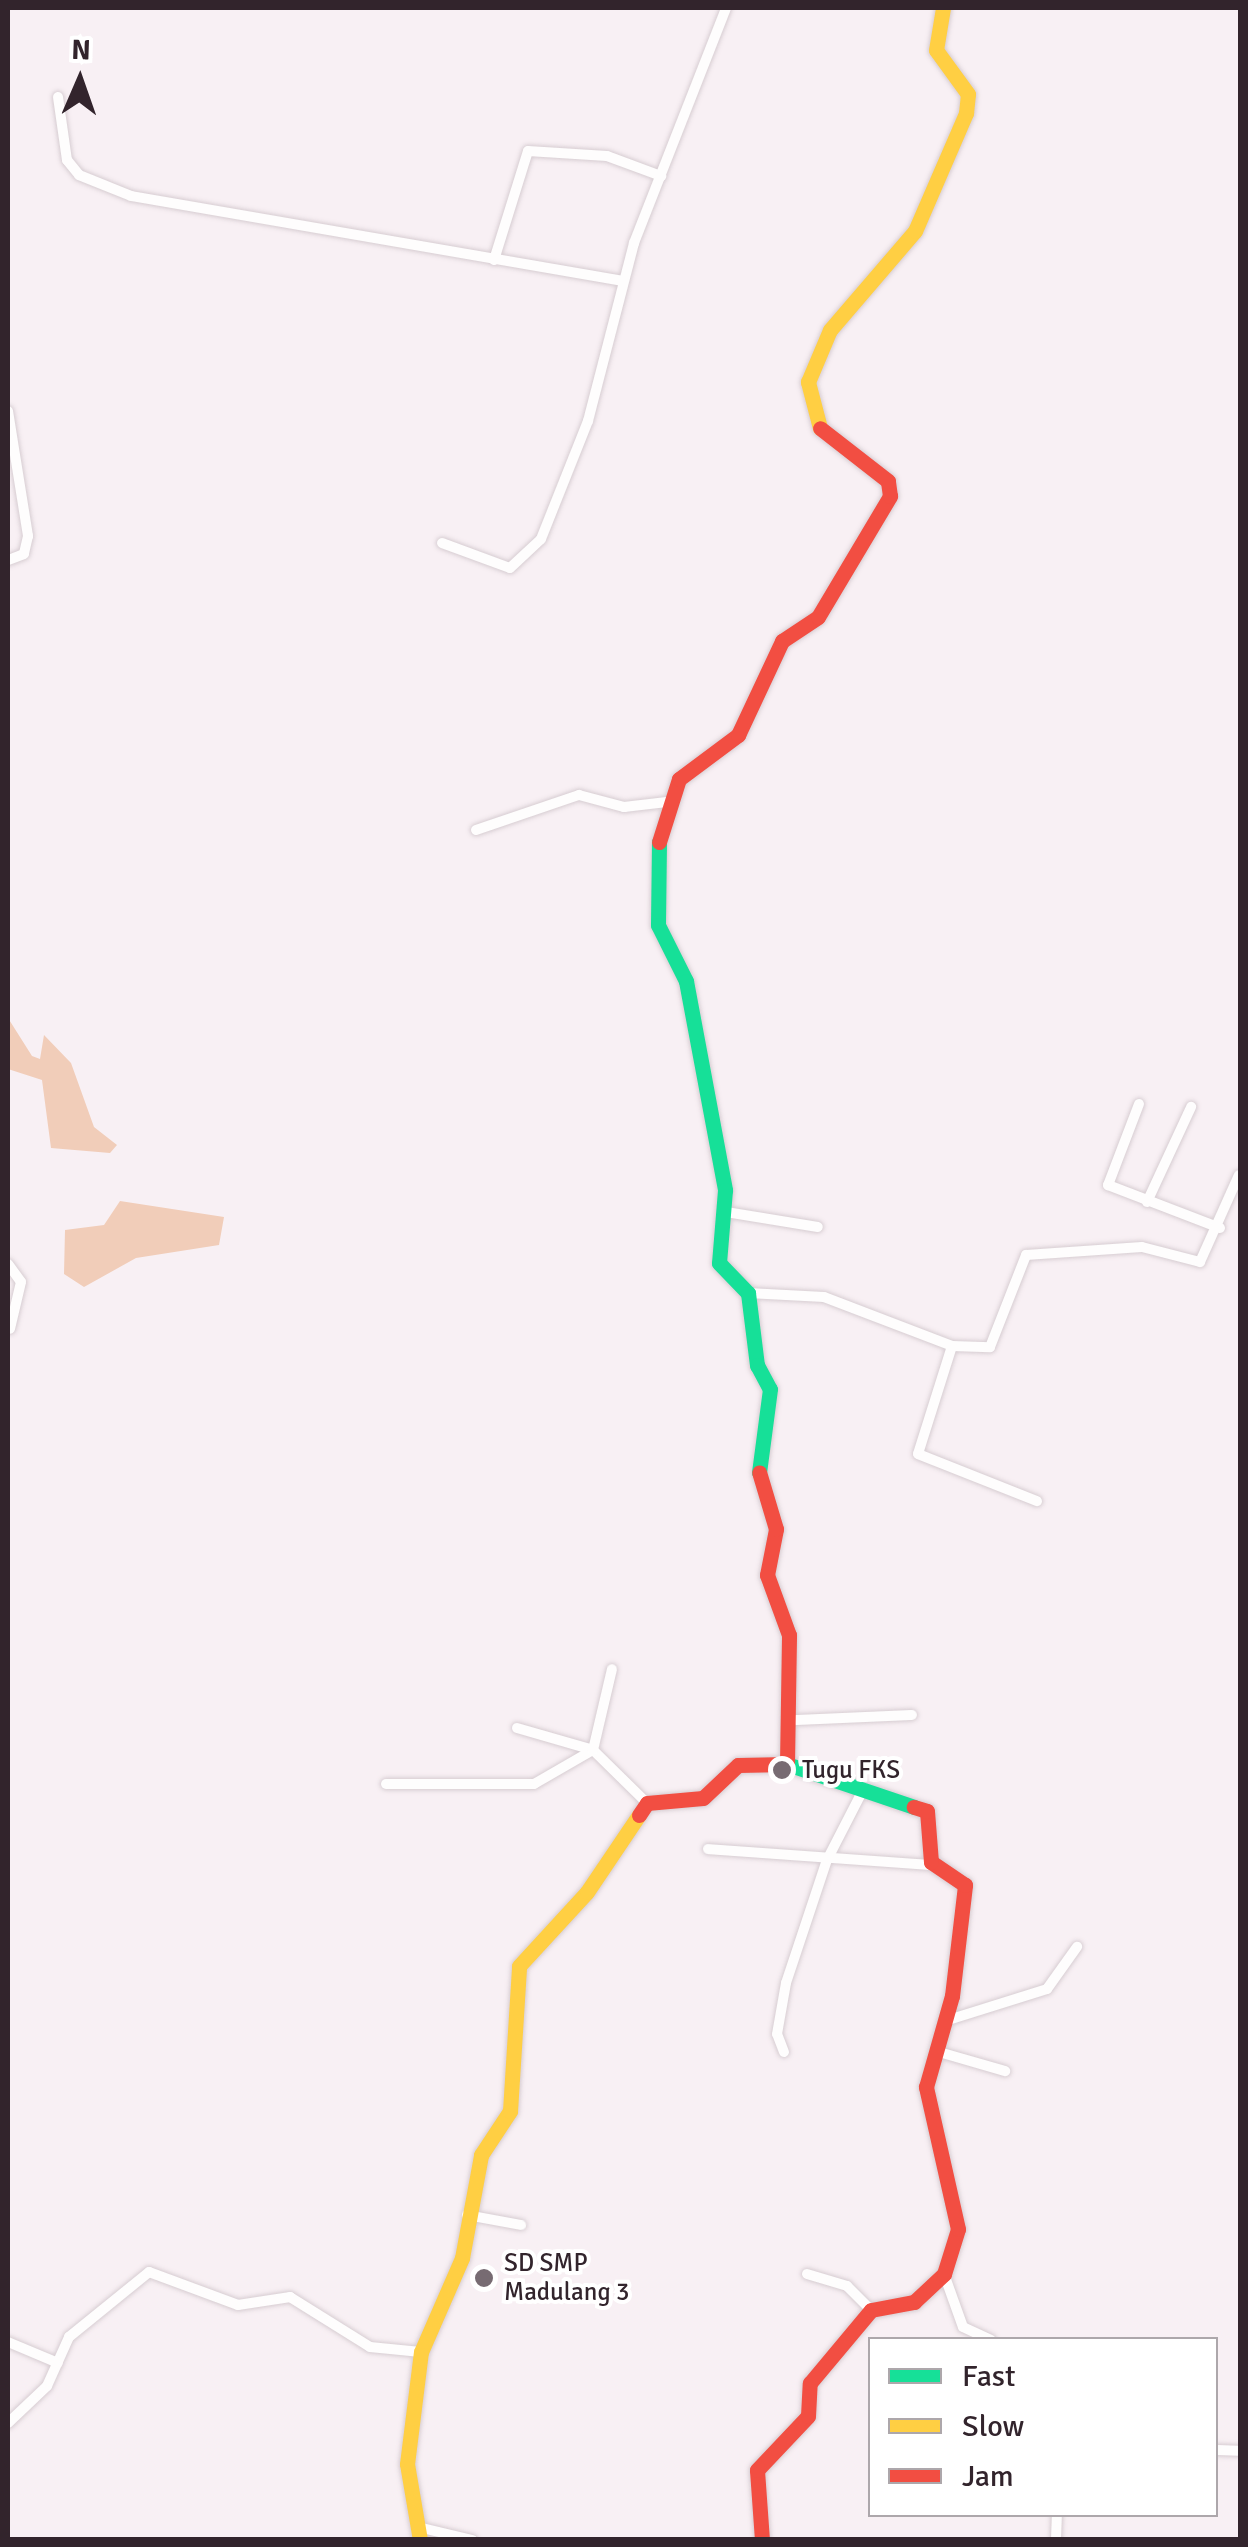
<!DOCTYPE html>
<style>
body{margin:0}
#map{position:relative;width:1248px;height:2547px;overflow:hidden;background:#f8f0f4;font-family:Signika,sans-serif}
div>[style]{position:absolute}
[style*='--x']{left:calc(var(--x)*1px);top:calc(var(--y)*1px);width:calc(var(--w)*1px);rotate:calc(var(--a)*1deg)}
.green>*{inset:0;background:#f1cdb9}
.roads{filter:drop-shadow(0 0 2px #d7cdd2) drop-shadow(0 0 2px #d7cdd2)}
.street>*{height:10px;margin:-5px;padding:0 5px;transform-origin:5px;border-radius:5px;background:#fefdfd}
.fast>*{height:15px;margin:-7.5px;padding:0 7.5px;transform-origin:7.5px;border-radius:7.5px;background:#16e098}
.slow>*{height:15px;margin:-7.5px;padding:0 7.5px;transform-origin:7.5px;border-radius:7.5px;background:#ffcf43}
.jam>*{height:15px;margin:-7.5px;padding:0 7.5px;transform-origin:7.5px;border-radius:7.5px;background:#f24e42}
.dots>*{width:28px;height:28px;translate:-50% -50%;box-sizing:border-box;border:5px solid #fff;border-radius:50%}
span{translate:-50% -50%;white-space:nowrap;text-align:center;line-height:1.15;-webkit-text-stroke:8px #fff;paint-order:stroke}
.poi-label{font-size:25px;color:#32242c}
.left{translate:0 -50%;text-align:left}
.frame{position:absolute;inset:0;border:10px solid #32242c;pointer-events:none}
.legend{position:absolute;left:868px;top:2337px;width:350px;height:180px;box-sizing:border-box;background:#fff;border:2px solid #ada7ab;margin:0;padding:12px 18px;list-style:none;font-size:30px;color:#32242c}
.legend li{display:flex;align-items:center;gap:20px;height:50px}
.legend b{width:50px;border:2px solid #ada7ab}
.north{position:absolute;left:30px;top:30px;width:100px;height:100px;-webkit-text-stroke:8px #fff;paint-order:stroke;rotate:2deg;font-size:28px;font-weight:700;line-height:40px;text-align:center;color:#32242c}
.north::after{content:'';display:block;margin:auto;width:35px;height:45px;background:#32242c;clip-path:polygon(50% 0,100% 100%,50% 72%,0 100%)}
</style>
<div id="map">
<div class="green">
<div style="clip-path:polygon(8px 1018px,32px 1056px,40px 1059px,44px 1035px,71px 1063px,94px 1127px,117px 1145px,110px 1153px,51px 1148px,42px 1080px,8px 1069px)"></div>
<div style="clip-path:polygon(120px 1201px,224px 1217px,219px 1245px,136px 1258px,84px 1287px,64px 1274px,65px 1230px,104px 1225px)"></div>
</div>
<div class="roads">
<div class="street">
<div style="--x:58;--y:97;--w:64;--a:81.9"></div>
<div style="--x:67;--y:160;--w:19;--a:51"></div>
<div style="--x:79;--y:175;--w:56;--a:22"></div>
<div style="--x:131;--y:196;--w:499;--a:9.8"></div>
<div style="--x:494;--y:260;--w:114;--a:-72.7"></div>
<div style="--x:528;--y:151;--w:79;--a:3.6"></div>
<div style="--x:607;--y:156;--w:58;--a:20.3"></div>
<div style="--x:8;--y:411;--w:127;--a:80.9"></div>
<div style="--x:28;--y:536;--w:18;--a:103"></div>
<div style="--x:24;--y:554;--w:17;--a:159"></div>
<div style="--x:442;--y:543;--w:72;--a:20.2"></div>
<div style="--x:510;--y:568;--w:42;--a:-43.1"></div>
<div style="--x:541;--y:539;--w:127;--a:-68.3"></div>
<div style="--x:588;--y:421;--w:184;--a:-75.5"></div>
<div style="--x:634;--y:243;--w:252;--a:-68.6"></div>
<div style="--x:476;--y:830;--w:109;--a:-18.8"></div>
<div style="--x:579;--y:795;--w:47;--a:14.9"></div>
<div style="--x:624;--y:807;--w:43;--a:-6.6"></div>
<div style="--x:1139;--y:1104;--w:87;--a:110.9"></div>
<div style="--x:1108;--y:1185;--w:120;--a:21"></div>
<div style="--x:1147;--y:1202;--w:105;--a:-65.1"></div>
<div style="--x:726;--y:1212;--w:93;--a:9.3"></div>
<div style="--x:8;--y:1264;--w:22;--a:54"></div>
<div style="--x:21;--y:1282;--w:48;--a:103.2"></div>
<div style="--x:748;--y:1293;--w:76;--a:3"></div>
<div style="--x:824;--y:1297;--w:137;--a:20.9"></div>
<div style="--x:952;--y:1346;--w:38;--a:2"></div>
<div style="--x:990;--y:1347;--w:99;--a:-68.6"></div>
<div style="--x:1026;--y:1255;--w:116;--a:-3.9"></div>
<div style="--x:1142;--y:1247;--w:60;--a:14.5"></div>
<div style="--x:1200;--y:1262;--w:95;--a:-65.9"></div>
<div style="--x:952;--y:1346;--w:113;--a:107.5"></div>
<div style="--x:918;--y:1454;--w:128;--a:21.6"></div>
<div style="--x:796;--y:1720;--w:116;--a:-2.5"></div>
<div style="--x:517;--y:1728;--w:79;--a:16.1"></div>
<div style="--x:593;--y:1750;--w:76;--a:44.5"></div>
<div style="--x:386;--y:1784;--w:148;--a:0"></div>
<div style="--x:534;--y:1784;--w:68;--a:-30"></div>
<div style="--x:593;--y:1750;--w:83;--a:-76.8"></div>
<div style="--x:708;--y:1849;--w:225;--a:4.1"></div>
<div style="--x:945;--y:2021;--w:107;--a:-17.4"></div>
<div style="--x:1047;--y:1989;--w:52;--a:-54.5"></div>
<div style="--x:784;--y:2052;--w:19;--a:-111"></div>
<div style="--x:777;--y:2034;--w:52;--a:-80"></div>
<div style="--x:786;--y:1983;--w:130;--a:-71.6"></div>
<div style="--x:827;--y:1860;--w:81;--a:-62.8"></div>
<div style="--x:939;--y:2052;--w:69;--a:16.1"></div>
<div style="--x:467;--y:2215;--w:55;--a:10.5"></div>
<div style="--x:807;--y:2274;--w:42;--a:16.7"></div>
<div style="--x:847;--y:2286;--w:34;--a:45"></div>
<div style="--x:944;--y:2274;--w:56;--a:70.3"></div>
<div style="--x:963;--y:2327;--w:31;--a:25"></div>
<div style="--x:8;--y:2342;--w:54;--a:22.8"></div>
<div style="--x:8;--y:2423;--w:54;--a:-43.5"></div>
<div style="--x:47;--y:2386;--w:54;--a:-65.8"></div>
<div style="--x:69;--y:2337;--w:103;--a:-39.1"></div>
<div style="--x:149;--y:2272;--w:95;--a:20.3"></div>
<div style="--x:238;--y:2305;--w:53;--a:-8.7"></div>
<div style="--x:290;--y:2297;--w:94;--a:32"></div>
<div style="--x:370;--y:2347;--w:51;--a:5.6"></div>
<div style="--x:1216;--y:2450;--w:24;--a:2"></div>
<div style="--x:418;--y:2527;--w:56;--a:13.5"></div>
<div style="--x:1056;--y:2540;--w:26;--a:-88"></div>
</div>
<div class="fast">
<div style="--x:659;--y:842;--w:83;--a:90.7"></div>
<div style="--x:658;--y:925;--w:63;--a:63.4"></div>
<div style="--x:686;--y:981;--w:213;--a:79.4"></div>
<div style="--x:725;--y:1190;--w:73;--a:94.7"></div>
<div style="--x:719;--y:1263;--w:42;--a:46"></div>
<div style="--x:748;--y:1293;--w:73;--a:82.9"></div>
<div style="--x:757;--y:1365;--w:27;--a:62"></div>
<div style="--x:770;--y:1389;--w:84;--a:97.5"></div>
<div style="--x:787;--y:1764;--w:134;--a:18.7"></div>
</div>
<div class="slow">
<div style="--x:820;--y:428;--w:48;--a:-104.6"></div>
<div style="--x:808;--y:382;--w:56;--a:-67.1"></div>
<div style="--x:830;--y:330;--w:130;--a:-49.4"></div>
<div style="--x:915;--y:231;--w:129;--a:-66.6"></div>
<div style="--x:966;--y:113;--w:19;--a:-84"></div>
<div style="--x:968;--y:94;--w:54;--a:-126"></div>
<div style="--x:936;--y:50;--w:43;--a:-80.5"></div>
<div style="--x:420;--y:2540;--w:77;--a:-99.7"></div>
<div style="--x:407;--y:2464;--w:113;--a:-82.9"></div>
<div style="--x:421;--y:2352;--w:103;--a:-66.4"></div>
<div style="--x:462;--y:2258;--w:105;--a:-79.5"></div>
<div style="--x:481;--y:2155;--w:53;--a:-56.6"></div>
<div style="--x:510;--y:2111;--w:145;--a:-86.4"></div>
<div style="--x:519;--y:1966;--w:100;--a:-47.4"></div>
<div style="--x:587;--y:1892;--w:93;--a:-56"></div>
</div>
<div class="jam">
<div style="--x:659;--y:842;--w:66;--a:-72.4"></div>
<div style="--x:679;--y:779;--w:74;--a:-36.7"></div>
<div style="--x:738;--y:735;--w:104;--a:-64.9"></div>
<div style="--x:782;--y:641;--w:43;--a:-33.7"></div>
<div style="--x:818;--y:617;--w:141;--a:-59.2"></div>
<div style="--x:890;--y:496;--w:15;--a:-98"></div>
<div style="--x:888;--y:481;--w:86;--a:-142.1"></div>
<div style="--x:639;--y:1815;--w:14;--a:-56"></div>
<div style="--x:647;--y:1803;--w:56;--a:-5.1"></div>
<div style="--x:703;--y:1798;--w:48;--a:-43.3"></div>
<div style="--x:738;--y:1765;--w:49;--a:-1.2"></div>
<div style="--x:787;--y:1764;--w:129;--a:-89.1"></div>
<div style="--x:789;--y:1635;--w:64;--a:-110.1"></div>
<div style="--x:767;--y:1575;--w:47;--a:-78.9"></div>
<div style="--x:776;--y:1529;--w:59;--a:-106.6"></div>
<div style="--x:762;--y:2540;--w:70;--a:-94.1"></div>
<div style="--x:757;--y:2470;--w:74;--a:-46.6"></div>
<div style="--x:808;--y:2416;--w:33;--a:-87"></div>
<div style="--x:810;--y:2383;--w:95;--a:-50.1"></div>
<div style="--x:871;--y:2310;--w:44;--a:-10.5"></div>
<div style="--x:914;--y:2302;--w:41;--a:-43"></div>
<div style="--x:944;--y:2274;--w:47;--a:-72.7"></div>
<div style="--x:958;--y:2229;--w:146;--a:-102.7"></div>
<div style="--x:926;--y:2087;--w:95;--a:-74.1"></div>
<div style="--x:952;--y:1996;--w:112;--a:-83.3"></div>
<div style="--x:965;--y:1885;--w:41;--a:-145.9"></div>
<div style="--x:931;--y:1862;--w:51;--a:-94.5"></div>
<div style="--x:927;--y:1811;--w:14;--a:-163"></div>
</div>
</div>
<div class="dots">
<div style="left:782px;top:1770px;background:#776b72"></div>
<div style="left:484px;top:2278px;background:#776b72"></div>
</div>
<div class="poi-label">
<span class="left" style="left:802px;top:1770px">Tugu FKS</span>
<span class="left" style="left:504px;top:2278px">SD SMP<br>Madulang 3</span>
</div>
<div class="frame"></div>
<ul class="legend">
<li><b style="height:12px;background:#16e098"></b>Fast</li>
<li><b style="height:12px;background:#ffcf43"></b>Slow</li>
<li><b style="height:12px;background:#f24e42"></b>Jam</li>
</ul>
<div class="north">N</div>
</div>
